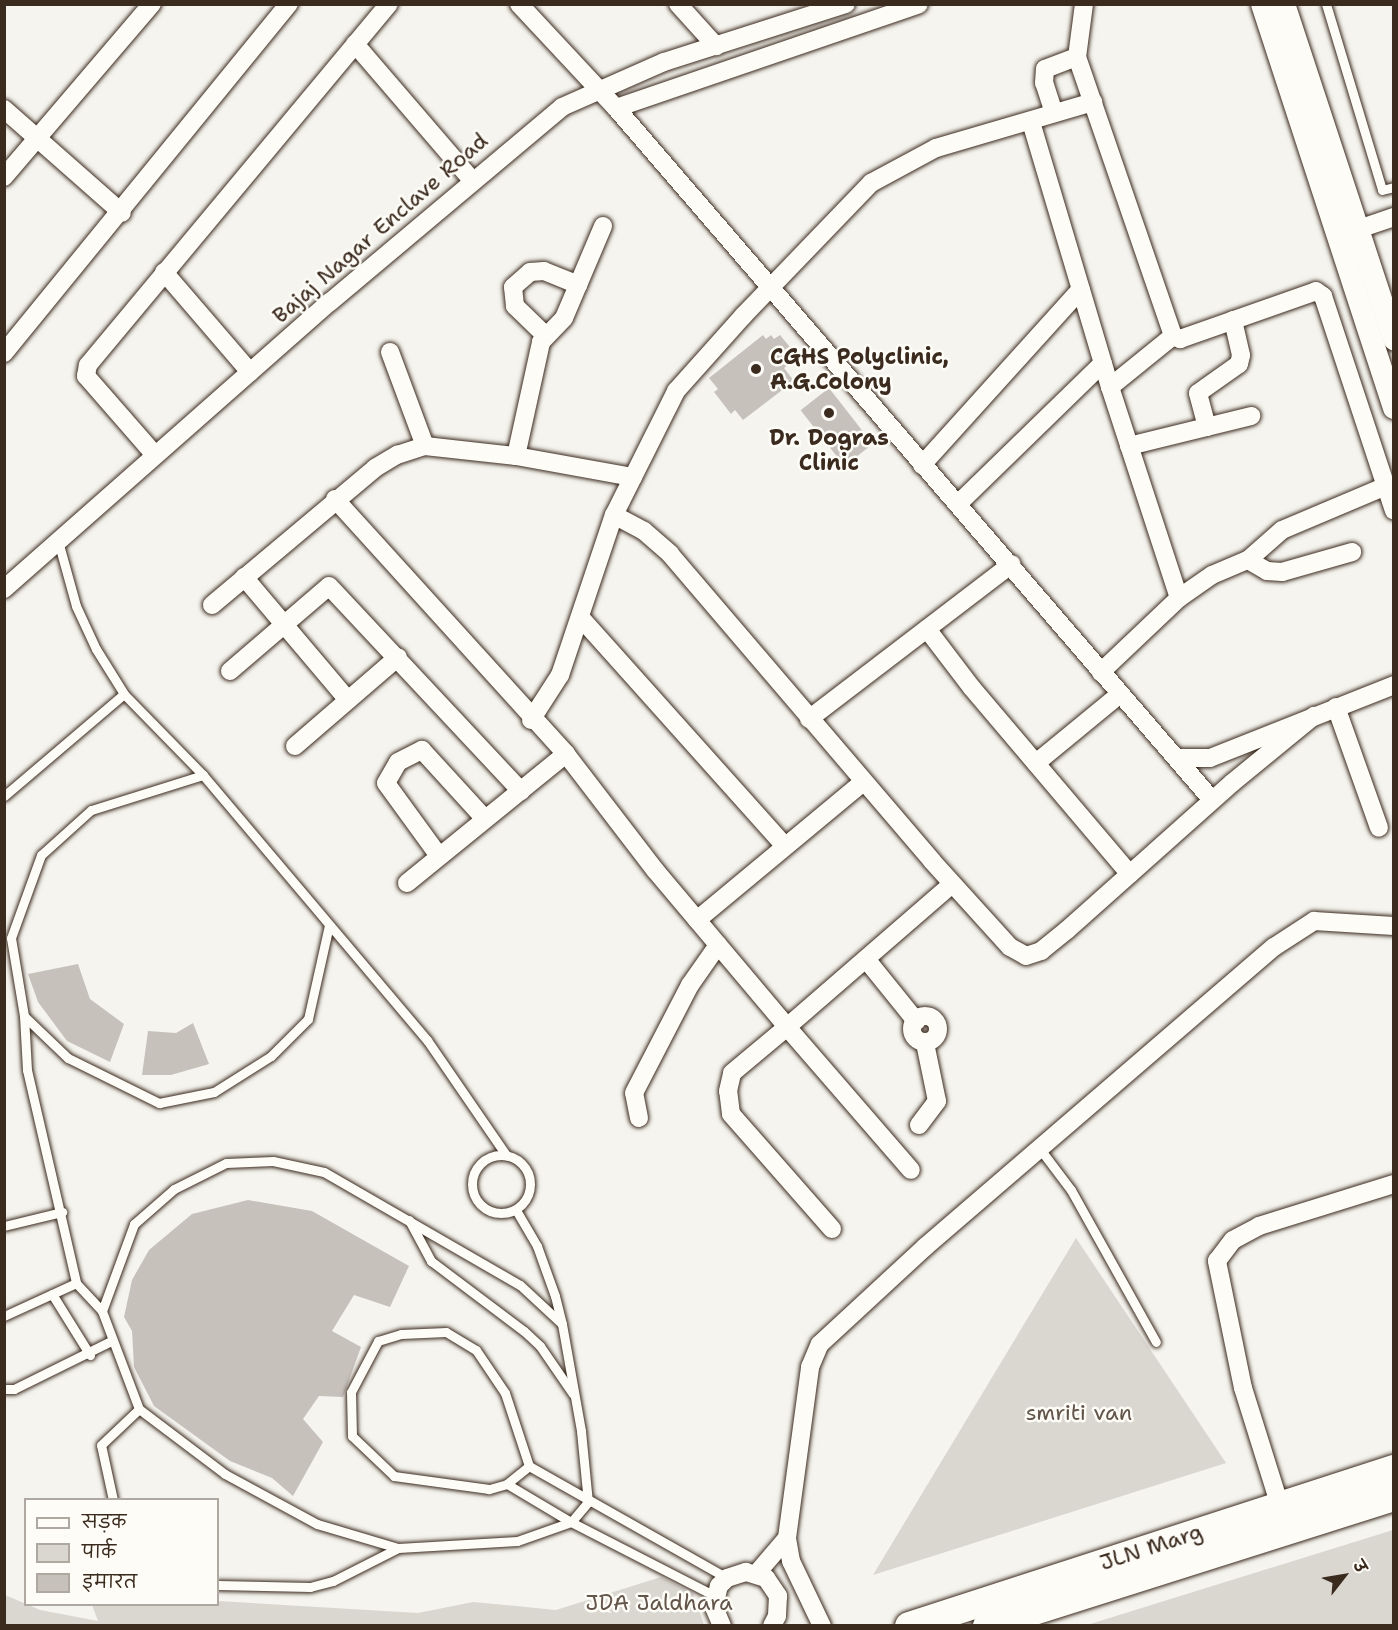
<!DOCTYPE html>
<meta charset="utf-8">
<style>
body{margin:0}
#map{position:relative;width:1398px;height:1630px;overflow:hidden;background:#f5f4ee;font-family:"Shantell Sans","Playpen Sans Deva",sans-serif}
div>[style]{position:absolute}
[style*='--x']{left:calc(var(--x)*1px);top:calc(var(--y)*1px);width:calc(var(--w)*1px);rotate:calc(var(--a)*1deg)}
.green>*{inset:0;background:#dad6d0}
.building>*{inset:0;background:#c7c1bb;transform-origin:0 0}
.roads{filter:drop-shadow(0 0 2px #3b2a1e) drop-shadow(0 0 2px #3b2a1e)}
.service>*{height:9px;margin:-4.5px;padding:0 4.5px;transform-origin:4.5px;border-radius:4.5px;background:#fdfcf7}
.service>.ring{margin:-4.5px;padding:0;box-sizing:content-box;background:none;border:9px solid #fdfcf7;border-radius:50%}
.minor>*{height:18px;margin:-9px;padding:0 9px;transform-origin:9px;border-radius:9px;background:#fdfcf7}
.minor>.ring{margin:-9px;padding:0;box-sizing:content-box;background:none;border:18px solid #fdfcf7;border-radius:50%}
.tertiary>*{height:22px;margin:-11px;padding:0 11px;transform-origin:11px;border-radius:11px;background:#fdfcf7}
.primary>*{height:28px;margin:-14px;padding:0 14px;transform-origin:14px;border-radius:14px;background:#fdfcf7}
.dots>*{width:16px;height:16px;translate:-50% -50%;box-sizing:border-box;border:3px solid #fdfcf7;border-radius:50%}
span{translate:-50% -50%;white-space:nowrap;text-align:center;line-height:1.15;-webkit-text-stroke:5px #fdfcf7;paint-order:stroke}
.street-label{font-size:22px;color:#3b2a1e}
.poi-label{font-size:22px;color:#3b2a1e;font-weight:700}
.left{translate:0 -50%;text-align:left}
.park-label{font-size:22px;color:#63554a}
.frame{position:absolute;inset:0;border:6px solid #3b2a1e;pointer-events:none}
.legend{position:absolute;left:24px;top:1498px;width:195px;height:108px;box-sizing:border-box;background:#fdfcf7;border:2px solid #afa8a0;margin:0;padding:8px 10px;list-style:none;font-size:18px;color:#3b2a1e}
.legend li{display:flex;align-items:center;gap:12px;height:30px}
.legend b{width:30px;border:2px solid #afa8a0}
.north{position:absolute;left:1314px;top:1546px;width:60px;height:60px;-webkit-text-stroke:4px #fdfcf7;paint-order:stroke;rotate:59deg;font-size:16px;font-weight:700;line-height:24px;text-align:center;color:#3b2a1e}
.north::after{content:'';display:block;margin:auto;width:21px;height:27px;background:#3b2a1e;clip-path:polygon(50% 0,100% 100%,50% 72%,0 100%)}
</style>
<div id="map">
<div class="green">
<div style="clip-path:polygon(1076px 1238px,1226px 1463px,873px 1575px)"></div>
<div style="clip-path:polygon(1393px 1530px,1393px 1625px,1087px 1625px)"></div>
<div style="clip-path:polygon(661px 1577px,693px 1593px,704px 1625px,5px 1625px,5px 1595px,40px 1610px,98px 1621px,92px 1605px,218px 1604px,218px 1601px,418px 1613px,473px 1602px,556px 1610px)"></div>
</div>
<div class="building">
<div style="clip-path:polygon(763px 335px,766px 339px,771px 335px,774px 339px,780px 335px,798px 357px,784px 368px,794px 381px,743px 420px,735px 410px,731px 414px,714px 392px,718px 389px,709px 378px)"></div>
<div style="left:829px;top:388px;width:71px;height:36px;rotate:52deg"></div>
<div style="clip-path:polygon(78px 964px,90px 999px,124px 1024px,110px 1062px,67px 1041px,38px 1002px,28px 974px)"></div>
<div style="clip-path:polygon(193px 1023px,209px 1064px,171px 1075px,142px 1075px,148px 1031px,176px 1033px)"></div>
<div style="clip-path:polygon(248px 1200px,312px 1211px,409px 1266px,390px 1307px,354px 1295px,332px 1331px,361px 1347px,343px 1397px,319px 1396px,303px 1419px,323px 1442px,293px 1496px,272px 1478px,230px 1461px,154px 1406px,134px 1367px,132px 1331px,124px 1317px,132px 1280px,149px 1250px,192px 1214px)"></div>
</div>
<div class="roads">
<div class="service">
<div style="--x:1326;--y:4;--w:194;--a:73.2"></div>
<div style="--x:1382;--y:190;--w:12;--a:-14"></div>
<div style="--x:58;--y:541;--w:67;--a:74.5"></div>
<div style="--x:76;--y:606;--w:47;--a:65.1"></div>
<div style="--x:96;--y:649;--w:53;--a:58.1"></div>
<div style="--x:124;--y:694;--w:113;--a:45.7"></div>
<div style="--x:203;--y:775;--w:347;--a:49.8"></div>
<div style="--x:427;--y:1040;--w:140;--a:55.5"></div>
<div style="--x:203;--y:775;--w:117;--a:162.6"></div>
<div style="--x:91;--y:810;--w:67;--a:138"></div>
<div style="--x:41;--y:855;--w:88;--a:109.9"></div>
<div style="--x:11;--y:938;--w:79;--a:80.5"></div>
<div style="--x:24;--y:1016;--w:61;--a:43.7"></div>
<div style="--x:68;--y:1058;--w:102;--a:26.3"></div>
<div style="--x:159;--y:1103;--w:56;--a:-11.3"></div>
<div style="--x:214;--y:1092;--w:67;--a:-32.3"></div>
<div style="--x:271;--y:1056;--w:52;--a:-45"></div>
<div style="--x:308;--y:1019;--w:96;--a:-77.4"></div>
<div style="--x:4;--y:796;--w:157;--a:-40.4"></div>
<div style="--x:24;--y:1016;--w:54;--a:86.8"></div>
<div style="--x:27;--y:1070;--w:219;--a:77"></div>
<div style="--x:76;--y:1283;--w:38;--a:47"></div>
<div style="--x:1040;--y:1149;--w:51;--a:52.9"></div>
<div style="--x:1071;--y:1190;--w:174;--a:60.8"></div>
<div class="ring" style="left:472px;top:1155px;width:49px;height:49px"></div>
<div style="--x:516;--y:1210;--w:42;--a:59.7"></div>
<div style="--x:537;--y:1246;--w:53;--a:70.2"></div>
<div style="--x:555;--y:1296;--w:29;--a:76"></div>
<div style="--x:562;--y:1324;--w:109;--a:79.9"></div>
<div style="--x:581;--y:1431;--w:71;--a:84.4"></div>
<div style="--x:588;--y:1502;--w:26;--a:130"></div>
<div style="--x:571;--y:1522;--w:57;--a:160.6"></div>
<div style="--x:517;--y:1541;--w:119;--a:176.6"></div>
<div style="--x:398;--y:1548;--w:84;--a:-163.5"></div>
<div style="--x:317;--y:1524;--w:105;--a:-151.5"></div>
<div style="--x:225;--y:1474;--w:108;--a:-142.9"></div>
<div style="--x:139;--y:1409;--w:105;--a:-110.7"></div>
<div style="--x:102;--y:1311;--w:93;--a:-69.8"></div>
<div style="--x:134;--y:1224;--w:53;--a:-41.2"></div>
<div style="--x:174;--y:1189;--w:58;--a:-26.6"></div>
<div style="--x:226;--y:1163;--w:47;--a:-2.4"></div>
<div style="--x:273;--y:1161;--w:52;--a:12.2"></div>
<div style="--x:324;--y:1172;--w:226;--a:30"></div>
<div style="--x:520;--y:1285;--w:57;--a:42.9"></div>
<div style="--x:409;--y:1220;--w:47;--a:61.8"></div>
<div style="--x:431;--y:1261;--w:116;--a:37"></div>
<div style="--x:524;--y:1331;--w:22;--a:43"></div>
<div style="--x:540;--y:1346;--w:58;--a:55.5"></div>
<div style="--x:4;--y:1226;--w:60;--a:-13.6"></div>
<div style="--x:52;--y:1294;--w:72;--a:58.1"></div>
<div style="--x:4;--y:1316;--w:79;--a:-24.6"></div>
<div style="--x:4;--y:1389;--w:10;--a:0"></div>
<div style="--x:14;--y:1389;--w:108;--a:-26.3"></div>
<div style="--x:529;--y:1466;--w:28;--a:141"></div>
<div style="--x:507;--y:1484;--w:19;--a:164"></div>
<div style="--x:489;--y:1489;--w:96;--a:-172.2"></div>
<div style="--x:394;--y:1476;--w:58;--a:-136.4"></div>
<div style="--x:352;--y:1436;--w:44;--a:-91.3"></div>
<div style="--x:351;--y:1392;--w:58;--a:-62.1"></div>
<div style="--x:378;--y:1341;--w:24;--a:-17"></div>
<div style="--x:401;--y:1334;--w:45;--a:-2.5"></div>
<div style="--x:446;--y:1332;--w:35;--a:31"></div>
<div style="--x:476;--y:1350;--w:52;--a:56"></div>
<div style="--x:505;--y:1393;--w:77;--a:71.8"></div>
<div style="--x:529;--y:1466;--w:227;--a:29.5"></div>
<div style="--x:507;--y:1484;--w:74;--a:30.7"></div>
<div style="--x:571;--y:1522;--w:162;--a:27.2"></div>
<div style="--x:113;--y:1500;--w:56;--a:-102.3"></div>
<div style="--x:101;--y:1445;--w:52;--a:-43.5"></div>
<div style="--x:218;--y:1585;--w:92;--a:1.2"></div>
<div style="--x:310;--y:1587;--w:24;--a:-15"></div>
<div style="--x:333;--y:1581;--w:73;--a:-26.9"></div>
</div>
<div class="minor">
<div style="--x:519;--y:4;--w:142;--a:47"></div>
<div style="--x:616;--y:108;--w:913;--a:49.26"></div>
<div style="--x:678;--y:4;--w:57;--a:47.9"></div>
<div style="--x:1084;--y:4;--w:53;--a:97.5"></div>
<div style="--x:1077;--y:57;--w:295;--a:71"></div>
<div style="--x:1173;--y:336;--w:8;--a:23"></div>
<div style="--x:1180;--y:339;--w:144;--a:-19.4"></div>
<div style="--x:1316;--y:291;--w:9;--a:36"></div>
<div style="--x:1323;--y:296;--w:226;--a:71.7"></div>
<div style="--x:355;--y:44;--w:179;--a:49.3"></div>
<div style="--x:616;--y:108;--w:320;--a:-18.9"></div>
<div style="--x:4;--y:109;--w:157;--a:41.4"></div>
<div style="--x:1054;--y:113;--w:32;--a:-108"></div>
<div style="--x:1044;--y:83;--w:14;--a:-86"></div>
<div style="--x:1045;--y:69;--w:34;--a:-21"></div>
<div style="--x:1031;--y:122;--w:277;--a:73.4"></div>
<div style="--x:1110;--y:387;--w:222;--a:71.9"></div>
<div style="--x:1179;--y:598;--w:108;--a:136.5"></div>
<div style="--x:4;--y:177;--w:228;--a:-49.5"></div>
<div style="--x:1347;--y:233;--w:50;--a:-18.8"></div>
<div style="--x:164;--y:272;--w:132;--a:49.3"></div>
<div style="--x:545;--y:335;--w:42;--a:-136"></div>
<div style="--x:515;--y:306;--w:19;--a:-96"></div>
<div style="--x:513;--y:287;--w:23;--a:-41"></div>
<div style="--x:530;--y:272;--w:14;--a:-4"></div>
<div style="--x:544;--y:271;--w:37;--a:22"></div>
<div style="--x:390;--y:352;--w:100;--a:69.6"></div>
<div style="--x:425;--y:446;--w:92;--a:6.3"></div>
<div style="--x:516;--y:456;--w:119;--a:10.2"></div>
<div style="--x:4;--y:353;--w:451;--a:-50.8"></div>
<div style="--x:1110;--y:387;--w:81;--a:-39"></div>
<div style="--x:1207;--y:427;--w:35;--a:-105"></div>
<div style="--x:1198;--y:393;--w:50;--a:-35.3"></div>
<div style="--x:1239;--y:364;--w:9;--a:-77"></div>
<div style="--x:1241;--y:355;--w:36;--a:-103"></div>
<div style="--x:1129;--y:446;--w:126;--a:-13.8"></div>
<div style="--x:155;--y:455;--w:105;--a:-131.1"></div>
<div style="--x:86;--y:376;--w:11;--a:-80"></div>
<div style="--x:88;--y:365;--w:470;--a:-50.2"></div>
<div style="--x:516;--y:456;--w:117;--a:-77.6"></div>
<div style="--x:541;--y:342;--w:33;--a:-46"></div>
<div style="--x:564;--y:318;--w:100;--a:-67"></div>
<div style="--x:922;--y:465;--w:237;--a:-47.9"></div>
<div style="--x:335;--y:499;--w:344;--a:47.8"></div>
<div style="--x:566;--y:754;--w:146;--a:52.5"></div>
<div style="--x:655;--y:870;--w:205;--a:49.9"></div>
<div style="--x:787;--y:1027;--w:218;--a:-40.9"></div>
<div style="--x:958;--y:504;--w:202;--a:-44.2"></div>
<div style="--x:614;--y:515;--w:34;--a:28"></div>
<div style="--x:644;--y:531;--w:35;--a:41"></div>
<div style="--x:670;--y:554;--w:404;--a:49.5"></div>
<div style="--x:932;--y:861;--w:116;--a:47.8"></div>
<div style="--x:1010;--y:947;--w:18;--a:29"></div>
<div style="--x:1026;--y:956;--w:16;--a:-18"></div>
<div style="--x:1041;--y:951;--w:33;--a:-39"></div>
<div style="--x:1067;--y:930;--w:221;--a:-41.7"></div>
<div style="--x:1232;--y:783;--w:106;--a:-39.3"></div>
<div style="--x:1248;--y:560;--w:22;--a:30"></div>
<div style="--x:1267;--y:571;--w:15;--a:4"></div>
<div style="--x:1282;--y:572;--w:73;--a:-15.9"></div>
<div style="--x:244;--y:577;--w:161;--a:49.8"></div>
<div style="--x:4;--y:589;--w:434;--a:-41.4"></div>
<div style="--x:330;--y:302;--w:303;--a:-40"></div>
<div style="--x:562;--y:107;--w:111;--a:-23.8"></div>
<div style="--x:664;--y:62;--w:191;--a:-17.7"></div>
<div style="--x:1179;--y:598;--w:40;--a:-34.9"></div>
<div style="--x:1212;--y:575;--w:39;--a:-23"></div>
<div style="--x:1248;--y:560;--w:45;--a:-41.4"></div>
<div style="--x:1282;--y:530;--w:113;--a:-22.9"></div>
<div style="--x:212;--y:605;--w:213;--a:-40"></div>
<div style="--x:375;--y:468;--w:26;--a:-31"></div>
<div style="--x:397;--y:455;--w:29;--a:-18"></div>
<div style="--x:580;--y:617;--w:307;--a:48.2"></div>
<div style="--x:927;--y:629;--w:74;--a:52.7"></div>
<div style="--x:972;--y:688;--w:244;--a:49.7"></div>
<div style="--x:230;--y:671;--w:130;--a:-40.6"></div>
<div style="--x:329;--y:586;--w:281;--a:46.9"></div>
<div style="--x:1336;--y:707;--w:128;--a:70.4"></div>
<div style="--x:809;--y:719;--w:255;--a:-37.4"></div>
<div style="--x:531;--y:720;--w:54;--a:-57.2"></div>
<div style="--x:560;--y:675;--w:169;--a:-71.4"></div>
<div style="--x:614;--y:515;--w:139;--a:-63.4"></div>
<div style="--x:676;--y:391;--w:101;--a:-48.2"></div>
<div style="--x:743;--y:316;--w:185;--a:-46.1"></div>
<div style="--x:871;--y:183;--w:74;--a:-28.3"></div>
<div style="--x:936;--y:148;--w:164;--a:-16.3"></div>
<div style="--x:295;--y:746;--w:136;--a:-40.8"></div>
<div style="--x:1178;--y:758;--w:32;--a:0"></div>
<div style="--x:1210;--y:758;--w:198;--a:-21.6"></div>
<div style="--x:1036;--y:763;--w:109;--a:-39.4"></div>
<div style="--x:439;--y:856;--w:90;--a:-126"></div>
<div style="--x:386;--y:783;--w:24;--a:-60"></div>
<div style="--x:398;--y:762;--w:27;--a:-27"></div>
<div style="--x:422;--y:750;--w:93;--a:47.6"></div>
<div style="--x:407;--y:883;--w:205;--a:-39.1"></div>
<div style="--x:697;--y:920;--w:216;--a:-39.7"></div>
<div style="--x:866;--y:959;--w:80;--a:51.1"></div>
<div class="ring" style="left:912px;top:1016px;width:8px;height:8px"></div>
<div style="--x:639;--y:1118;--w:25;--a:-101"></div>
<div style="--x:634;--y:1093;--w:122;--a:-62.6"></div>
<div style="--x:690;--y:985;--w:49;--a:-55"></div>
<div style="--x:919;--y:1125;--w:30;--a:-53"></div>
<div style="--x:937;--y:1101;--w:59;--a:-101.7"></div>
<div style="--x:832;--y:1229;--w:153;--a:-131.3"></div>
<div style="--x:731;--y:1114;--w:23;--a:-97"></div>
<div style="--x:728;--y:1091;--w:18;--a:-77"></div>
<div style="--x:732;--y:1073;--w:72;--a:-39.9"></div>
<div style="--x:787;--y:1027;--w:189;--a:49.1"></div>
<div style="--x:1280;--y:1506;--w:124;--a:-107.4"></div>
<div style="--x:1243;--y:1388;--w:130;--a:-101.6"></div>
<div style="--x:1217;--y:1261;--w:26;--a:-53"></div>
<div style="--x:1233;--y:1240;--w:30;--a:-28"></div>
<div style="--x:1259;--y:1226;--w:141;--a:-17.3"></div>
<div style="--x:757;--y:1573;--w:46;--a:-49.4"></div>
<div style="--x:722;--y:1626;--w:21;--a:-113"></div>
<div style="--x:714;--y:1607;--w:22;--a:-77"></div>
<div style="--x:719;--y:1586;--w:11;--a:-45"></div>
<div style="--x:727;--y:1578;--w:20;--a:-18"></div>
<div style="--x:746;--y:1572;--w:21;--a:17"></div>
<div style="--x:766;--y:1578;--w:22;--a:56"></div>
<div style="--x:778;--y:1596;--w:20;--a:93"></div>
<div style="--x:777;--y:1616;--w:11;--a:117"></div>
<div style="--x:822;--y:1626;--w:72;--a:-115.5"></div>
<div style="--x:791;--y:1561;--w:23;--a:-100"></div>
<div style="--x:787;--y:1538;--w:173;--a:-82.3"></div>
<div style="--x:810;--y:1367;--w:25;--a:-67"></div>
<div style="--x:820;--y:1344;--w:143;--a:-42.7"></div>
<div style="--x:925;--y:1247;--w:460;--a:-40.7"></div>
<div style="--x:1274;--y:947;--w:48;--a:-33"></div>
<div style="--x:1314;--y:921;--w:80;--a:3.6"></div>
</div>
<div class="tertiary">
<div style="--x:1262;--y:4;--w:425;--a:71.9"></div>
<div style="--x:1284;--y:4;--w:353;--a:71.8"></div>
</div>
<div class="primary">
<div style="--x:909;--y:1626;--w:510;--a:-17.94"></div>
<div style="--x:987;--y:1626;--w:427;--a:-17.6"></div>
</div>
</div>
<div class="dots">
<div style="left:756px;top:369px;background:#3b2a1e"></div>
<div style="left:829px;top:413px;background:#3b2a1e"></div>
</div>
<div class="street-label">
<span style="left:380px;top:228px;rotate:-41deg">Bajaj Nagar Enclave Road</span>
<span style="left:1151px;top:1547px;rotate:-18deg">JLN Marg</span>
</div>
<div class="poi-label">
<span class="left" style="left:770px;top:369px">CGHS Polyclinic,<br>A.G.Colony</span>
<span style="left:829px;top:450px">Dr. Dogras<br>Clinic</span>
</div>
<div class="park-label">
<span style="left:1079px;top:1413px">smriti van</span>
<span style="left:659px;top:1603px">JDA Jaldhara</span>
</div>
<div class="frame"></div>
<ul class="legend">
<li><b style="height:8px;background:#fdfcf7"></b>सड़क</li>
<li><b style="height:16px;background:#dad6d0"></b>पार्क</li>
<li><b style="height:16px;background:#c7c1bb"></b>इमारत</li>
</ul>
<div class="north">उ</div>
</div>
